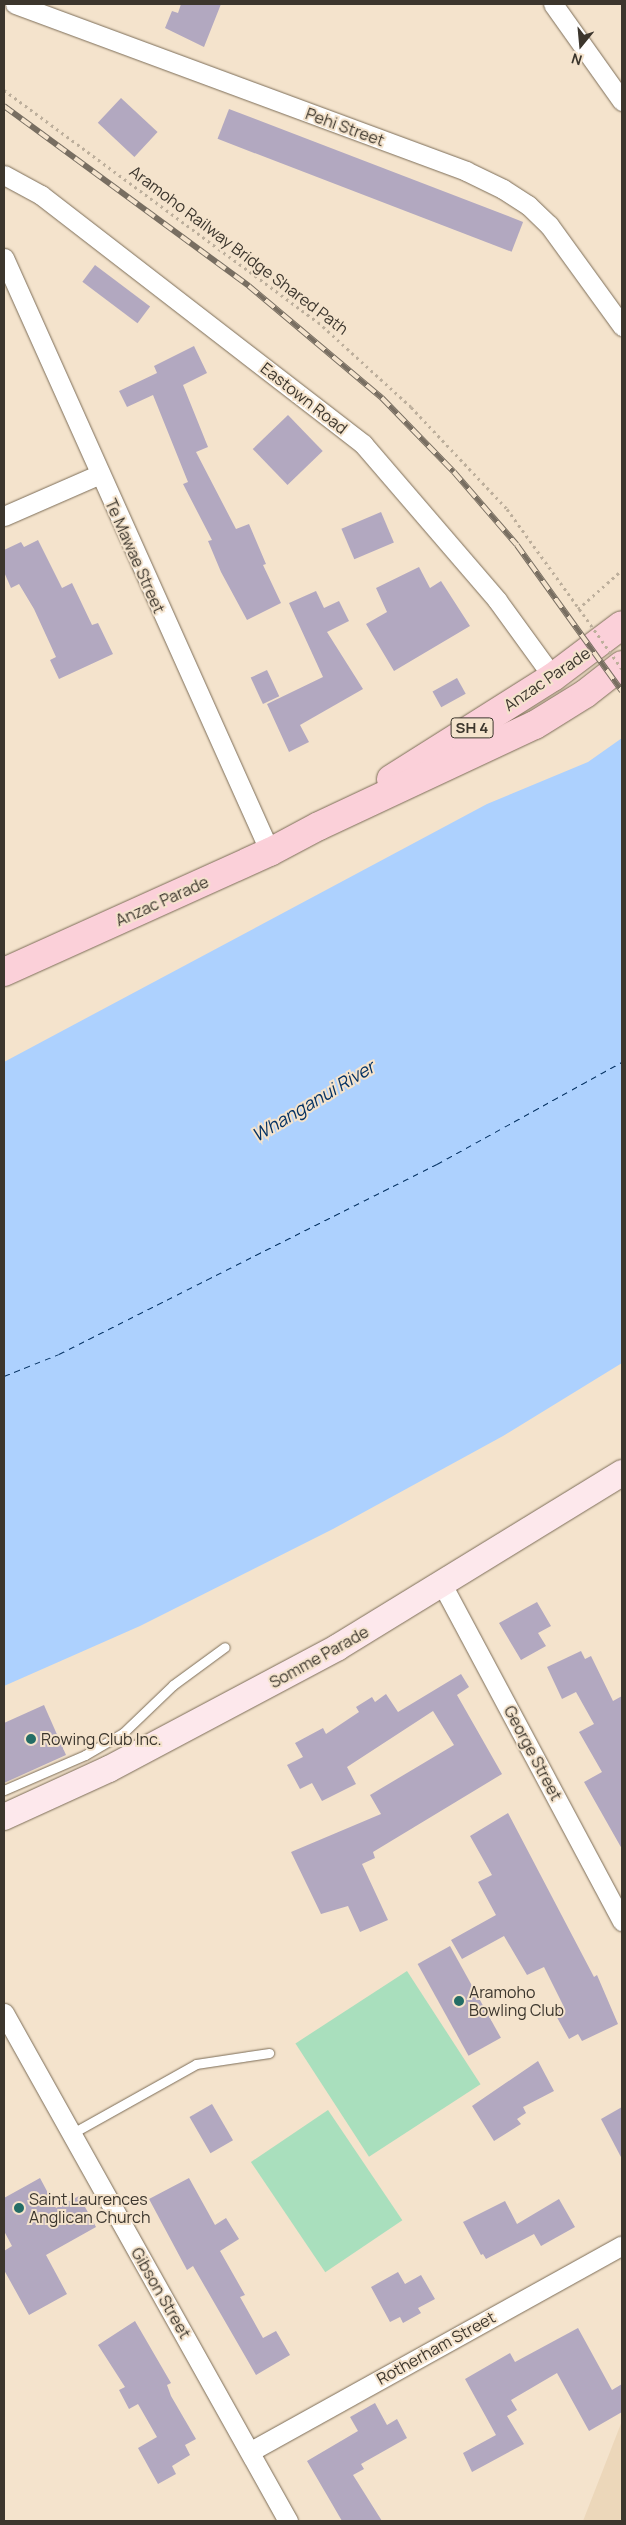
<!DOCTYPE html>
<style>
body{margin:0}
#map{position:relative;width:626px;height:2525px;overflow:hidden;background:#f4e3cc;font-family:Manrope,sans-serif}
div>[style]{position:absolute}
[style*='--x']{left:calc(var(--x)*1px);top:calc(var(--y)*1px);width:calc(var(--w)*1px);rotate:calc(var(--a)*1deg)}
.built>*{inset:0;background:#ecd7ba}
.green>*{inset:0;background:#a9dfbd;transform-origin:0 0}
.water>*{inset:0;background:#add1fe}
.ferry>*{height:1px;margin-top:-0.5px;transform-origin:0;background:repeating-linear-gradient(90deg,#053263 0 6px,transparent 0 11px)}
.building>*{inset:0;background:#b2a8c0;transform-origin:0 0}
.path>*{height:3px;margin-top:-1.5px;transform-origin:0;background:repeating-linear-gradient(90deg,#bdaf9c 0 2.5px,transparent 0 6.5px)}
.roads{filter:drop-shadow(0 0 1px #7c6d58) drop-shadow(0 0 1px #7c6d58)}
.service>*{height:9px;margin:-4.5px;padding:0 4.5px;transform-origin:4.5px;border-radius:4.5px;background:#fff}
.minor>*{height:19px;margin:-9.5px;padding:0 9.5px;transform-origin:9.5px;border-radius:9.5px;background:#fff}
.secondary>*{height:26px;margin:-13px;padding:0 13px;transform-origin:13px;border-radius:13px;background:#fde8ec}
.primary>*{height:28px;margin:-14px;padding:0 14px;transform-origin:14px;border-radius:14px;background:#fbd0d9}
.rail>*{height:5.5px;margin-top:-2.75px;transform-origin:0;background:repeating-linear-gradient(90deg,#f4e3cc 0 11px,#786e61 0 22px);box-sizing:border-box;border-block:1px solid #786e61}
.path-bridge>*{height:3px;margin-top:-1.5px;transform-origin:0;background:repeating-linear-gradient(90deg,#bdaf9c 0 2.5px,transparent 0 6.5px)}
.dots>*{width:14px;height:14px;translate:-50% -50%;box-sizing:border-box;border:2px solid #f4e3cc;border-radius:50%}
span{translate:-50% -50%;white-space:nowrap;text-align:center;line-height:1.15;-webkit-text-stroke:4px #f4e3cc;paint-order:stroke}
.shield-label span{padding:1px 4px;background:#f4e3cc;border:1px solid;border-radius:4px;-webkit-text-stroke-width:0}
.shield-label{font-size:15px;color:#3c362d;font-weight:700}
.street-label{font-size:16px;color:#3c362d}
.poi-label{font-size:16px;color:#3c362d}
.left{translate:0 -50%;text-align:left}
.water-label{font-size:18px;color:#053263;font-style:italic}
.frame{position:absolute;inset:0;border:5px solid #3c362d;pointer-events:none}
.north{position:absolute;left:556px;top:20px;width:50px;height:50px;-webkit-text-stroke:4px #f4e3cc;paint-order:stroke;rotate:197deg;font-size:14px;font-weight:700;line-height:20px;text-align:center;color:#3c362d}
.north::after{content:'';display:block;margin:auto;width:18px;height:22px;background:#3c362d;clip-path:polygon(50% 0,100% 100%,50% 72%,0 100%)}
</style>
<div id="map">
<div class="built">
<div style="clip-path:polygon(622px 2421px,622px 2521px,583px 2521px)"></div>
</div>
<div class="green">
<div style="left:407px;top:1971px;width:135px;height:133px;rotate:57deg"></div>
<div style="left:328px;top:2110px;width:133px;height:93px;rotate:56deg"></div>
</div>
<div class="water">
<div style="clip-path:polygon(622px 738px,622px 1363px,503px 1436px,333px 1529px,140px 1626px,4px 1686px,4px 1062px,487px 804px,588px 762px)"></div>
</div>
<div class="ferry">
<div style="--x:4;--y:1376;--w:59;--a:-21.8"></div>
<div style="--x:59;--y:1354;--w:423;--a:-26.7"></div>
<div style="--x:437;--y:1164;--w:211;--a:-28.9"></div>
</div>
<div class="building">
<div style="clip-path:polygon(181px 4px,221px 4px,204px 47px,165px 28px,172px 11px,178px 13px)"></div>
<div style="left:121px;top:98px;width:50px;height:34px;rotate:43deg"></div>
<div style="left:229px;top:109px;width:315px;height:32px;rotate:21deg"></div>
<div style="left:95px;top:265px;width:69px;height:21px;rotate:37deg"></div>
<div style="clip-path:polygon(194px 346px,207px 373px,183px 385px,208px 447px,196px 452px,236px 529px,249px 524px,266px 564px,263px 565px,281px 603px,247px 620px,221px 572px,208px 541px,212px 540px,183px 484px,188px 482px,153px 395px,127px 407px,119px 391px,157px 373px,154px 366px)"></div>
<div style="left:288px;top:415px;width:50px;height:49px;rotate:46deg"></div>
<div style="left:381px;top:512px;width:33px;height:43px;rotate:67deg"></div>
<div style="clip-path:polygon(38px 540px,62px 588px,72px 583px,92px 625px,98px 623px,113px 654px,59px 679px,50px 660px,56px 657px,34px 609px,19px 584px,11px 588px,4px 572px,4px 550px,21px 542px,24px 547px)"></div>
<div style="clip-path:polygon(419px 567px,430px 588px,441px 581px,470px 626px,394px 671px,366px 624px,387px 612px,376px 588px)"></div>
<div style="clip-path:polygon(316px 591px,324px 608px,339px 601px,349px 621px,327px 632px,363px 689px,300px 725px,309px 742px,289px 752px,267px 704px,323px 677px,289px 603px)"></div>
<div style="left:267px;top:670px;width:29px;height:18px;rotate:65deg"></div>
<div style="left:457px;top:678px;width:18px;height:28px;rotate:61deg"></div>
<div style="clip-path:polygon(537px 1602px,551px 1626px,538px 1633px,546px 1646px,521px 1660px,499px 1623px)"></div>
<div style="clip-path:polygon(581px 1651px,585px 1659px,591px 1656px,613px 1701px,622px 1696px,622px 1849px,584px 1782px,602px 1772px,579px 1732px,594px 1724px,576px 1692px,562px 1699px,547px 1667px)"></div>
<div style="clip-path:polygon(461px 1674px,469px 1687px,457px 1695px,502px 1774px,373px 1852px,375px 1858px,362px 1864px,388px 1920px,360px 1932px,348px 1906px,321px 1914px,291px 1852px,381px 1814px,370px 1795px,454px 1745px,433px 1711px,347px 1767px,356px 1784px,322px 1801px,312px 1783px,300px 1789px,287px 1765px,303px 1757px,295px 1743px,323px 1728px,326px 1734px,359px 1712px,356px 1707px,372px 1697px,375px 1702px,386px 1694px,398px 1712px)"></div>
<div style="clip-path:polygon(44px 1705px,66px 1755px,4px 1783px,4px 1723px)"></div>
<div style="clip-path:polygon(508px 1813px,594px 1977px,597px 1975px,618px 2024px,582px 2041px,578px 2034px,569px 2039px,554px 2012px,564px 2007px,544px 1967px,527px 1975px,504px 1936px,462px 1959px,451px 1940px,496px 1915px,478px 1882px,492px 1875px,470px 1836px)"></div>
<div style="left:450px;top:1946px;width:105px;height:37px;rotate:61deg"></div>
<div style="clip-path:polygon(538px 2061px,554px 2091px,523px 2107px,526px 2113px,517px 2119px,521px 2124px,494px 2141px,472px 2106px)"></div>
<div style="left:212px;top:2104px;width:42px;height:26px;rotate:60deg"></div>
<div style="clip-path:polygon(622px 2107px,622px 2159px,601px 2119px)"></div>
<div style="clip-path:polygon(40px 2178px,56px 2208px,79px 2196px,96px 2227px,46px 2255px,67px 2294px,29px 2315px,4px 2270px,4px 2251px,12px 2246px,4px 2231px,4px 2198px)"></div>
<div style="clip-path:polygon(189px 2178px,215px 2225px,226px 2218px,239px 2239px,220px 2251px,245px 2295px,240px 2297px,263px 2338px,276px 2331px,290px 2355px,256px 2375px,193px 2266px,187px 2270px,149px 2199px)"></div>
<div style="clip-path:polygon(559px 2199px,575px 2227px,541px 2246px,534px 2234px,486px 2259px,483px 2254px,481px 2255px,463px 2222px,505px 2201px,517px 2224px)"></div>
<div style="clip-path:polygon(398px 2272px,405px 2284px,421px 2275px,435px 2299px,418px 2308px,421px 2313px,403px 2323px,400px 2317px,390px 2322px,371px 2287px)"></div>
<div style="clip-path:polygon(135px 2321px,171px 2383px,167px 2385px,171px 2396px,196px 2439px,185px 2445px,190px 2455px,172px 2466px,176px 2474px,158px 2484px,138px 2448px,157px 2437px,138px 2404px,129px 2409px,119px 2390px,125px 2387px,98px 2345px)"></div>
<div style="clip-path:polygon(578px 2328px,612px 2390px,622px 2384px,622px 2412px,589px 2431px,557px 2373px,511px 2400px,517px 2410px,507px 2416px,524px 2444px,472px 2472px,463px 2453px,496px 2435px,465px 2379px,510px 2353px,515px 2362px)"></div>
<div style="clip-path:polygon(375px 2403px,387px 2425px,397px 2419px,407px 2438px,361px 2464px,364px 2469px,353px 2475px,382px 2521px,342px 2521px,307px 2461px,358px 2431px,350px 2417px)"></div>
</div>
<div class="path">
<div style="--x:4;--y:90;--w:390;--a:36.5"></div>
<div style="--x:318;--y:322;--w:126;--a:42.4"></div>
<div style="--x:411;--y:407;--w:140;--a:46.7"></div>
<div style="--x:507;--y:509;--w:130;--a:54.1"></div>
<div style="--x:578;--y:609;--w:59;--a:-41.6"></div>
</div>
<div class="roads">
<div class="service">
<div style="--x:4;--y:1790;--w:88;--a:-23.4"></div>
<div style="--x:85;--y:1755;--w:44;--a:-30.1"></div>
<div style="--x:123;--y:1733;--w:69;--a:-43.8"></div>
<div style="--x:173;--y:1685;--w:64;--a:-36.2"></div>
<div style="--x:71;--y:2134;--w:143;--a:-29.2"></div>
<div style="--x:196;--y:2064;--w:74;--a:-8.6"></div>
</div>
<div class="minor">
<div style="--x:15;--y:4;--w:481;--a:20.3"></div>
<div style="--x:466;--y:171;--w:41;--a:25.9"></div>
<div style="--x:503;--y:189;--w:30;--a:33"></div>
<div style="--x:528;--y:205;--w:29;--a:44"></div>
<div style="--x:549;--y:225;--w:125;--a:54.1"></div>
<div style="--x:553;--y:4;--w:119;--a:54.6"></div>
<div style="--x:4;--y:175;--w:42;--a:28.4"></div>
<div style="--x:41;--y:195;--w:407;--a:37.7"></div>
<div style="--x:363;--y:444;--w:206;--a:49.3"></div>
<div style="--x:497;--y:600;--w:95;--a:54"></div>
<div style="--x:4;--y:258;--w:651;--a:65.88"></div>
<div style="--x:4;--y:516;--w:103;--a:-23.6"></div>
<div style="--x:443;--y:1586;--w:380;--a:61.9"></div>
<div style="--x:4;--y:2013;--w:582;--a:60.79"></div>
<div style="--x:251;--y:2451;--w:424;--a:-29"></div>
</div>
<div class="secondary">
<div style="--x:4;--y:1817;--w:115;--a:-24.6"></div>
<div style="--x:109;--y:1769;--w:259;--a:-28"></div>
<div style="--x:338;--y:1647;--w:333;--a:-31.5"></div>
</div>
<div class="primary">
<div style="--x:391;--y:779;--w:191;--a:-32.2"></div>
<div style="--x:553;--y:677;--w:86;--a:-37"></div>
<div style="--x:4;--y:972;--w:292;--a:-24.3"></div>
<div style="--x:270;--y:852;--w:55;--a:-28"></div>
<div style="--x:319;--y:826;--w:238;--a:-25.1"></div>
<div style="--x:535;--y:725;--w:59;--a:-31.8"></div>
<div style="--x:585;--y:694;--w:47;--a:-38.1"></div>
</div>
</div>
<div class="rail">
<div style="--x:4;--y:106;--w:304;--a:36.3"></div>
<div style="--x:249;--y:286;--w:174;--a:40.1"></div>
<div style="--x:382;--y:398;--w:103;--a:45.8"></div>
<div style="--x:454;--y:472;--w:96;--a:49.2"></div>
<div style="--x:517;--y:545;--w:180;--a:54.3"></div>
</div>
<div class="path-bridge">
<div style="--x:583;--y:614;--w:67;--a:54.7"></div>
</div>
<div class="dots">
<div style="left:31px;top:1739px;background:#246d66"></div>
<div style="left:459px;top:2001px;background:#246d66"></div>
<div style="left:19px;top:2208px;background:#246d66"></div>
</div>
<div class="shield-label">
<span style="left:472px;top:728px">SH 4</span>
</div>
<div class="street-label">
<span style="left:345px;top:127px;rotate:20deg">Pehi Street</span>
<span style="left:239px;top:250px;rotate:37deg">Aramoho Railway Bridge Shared Path</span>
<span style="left:304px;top:398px;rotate:38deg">Eastown Road</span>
<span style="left:135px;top:556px;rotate:66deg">Te Mawae Street</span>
<span style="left:547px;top:679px;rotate:-34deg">Anzac Parade</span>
<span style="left:162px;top:901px;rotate:-24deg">Anzac Parade</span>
<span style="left:319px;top:1657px;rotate:-29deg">Somme Parade</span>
<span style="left:533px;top:1753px;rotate:62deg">George Street</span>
<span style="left:161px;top:2293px;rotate:60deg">Gibson Street</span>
<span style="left:436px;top:2348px;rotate:-29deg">Rotherham Street</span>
</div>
<div class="poi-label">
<span class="left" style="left:41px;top:1739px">Rowing Club Inc.</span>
<span class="left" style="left:469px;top:2001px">Aramoho<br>Bowling Club</span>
<span class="left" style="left:29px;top:2208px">Saint Laurences<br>Anglican Church</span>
</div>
<div class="water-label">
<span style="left:313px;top:1101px;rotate:-31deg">Whanganui River</span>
</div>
<div class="frame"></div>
<div class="north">N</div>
</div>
